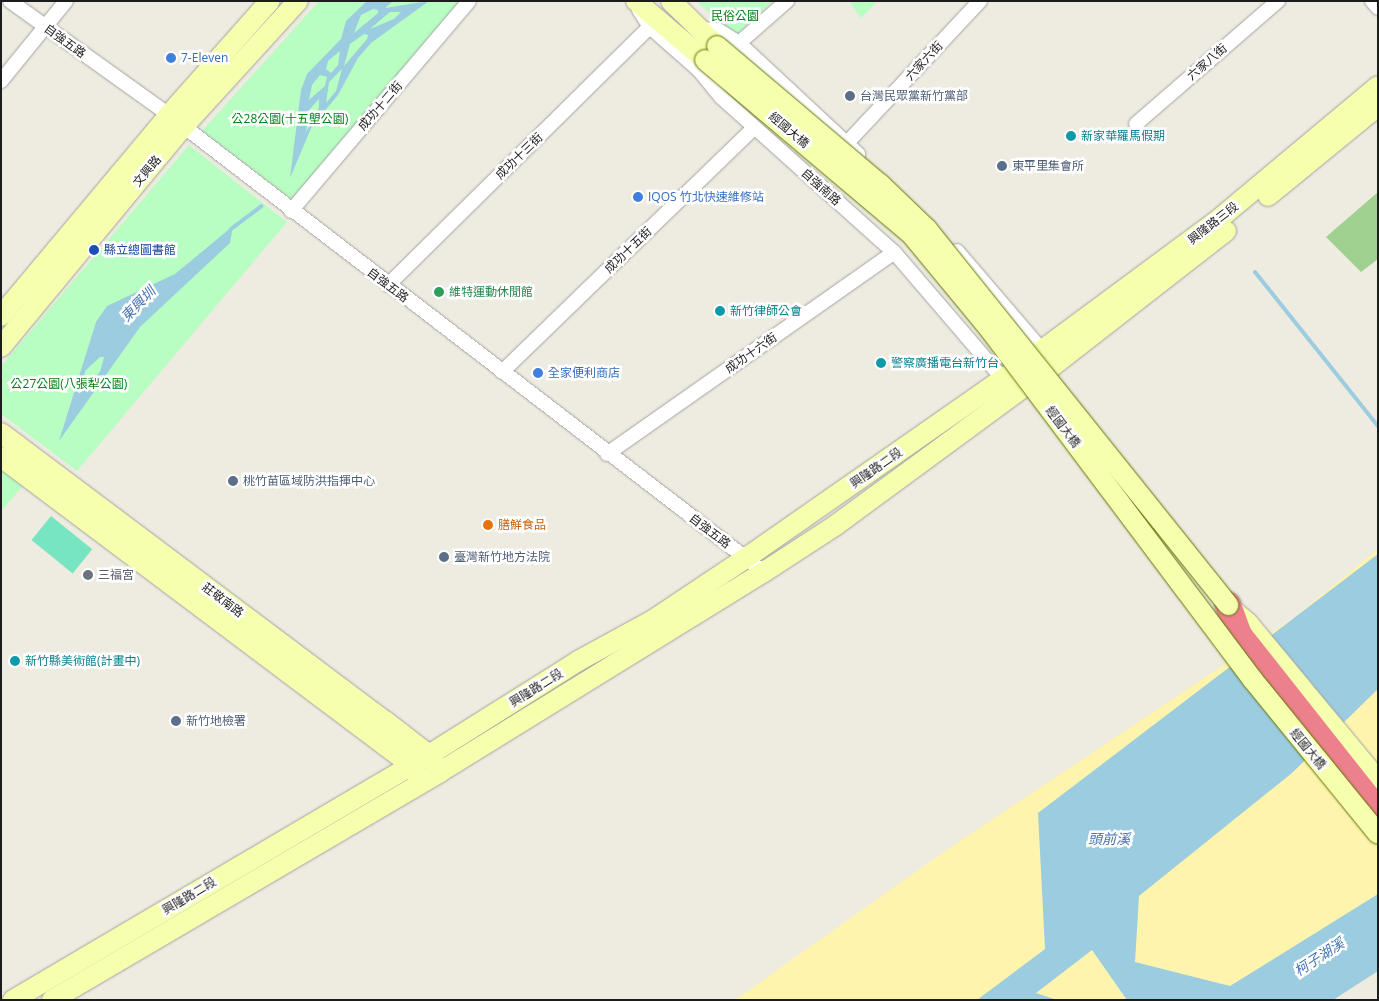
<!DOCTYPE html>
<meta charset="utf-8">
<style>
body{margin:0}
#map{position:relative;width:1379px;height:1001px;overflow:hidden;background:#eeebe0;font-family:"Open Sans","Noto Sans TC",sans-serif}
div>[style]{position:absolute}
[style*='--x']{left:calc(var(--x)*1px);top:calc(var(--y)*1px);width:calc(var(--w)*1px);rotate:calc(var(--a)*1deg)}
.forest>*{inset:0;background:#a0d191}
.sand>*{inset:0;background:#fff4ad}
.park>*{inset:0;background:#b8fec2}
.pitch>*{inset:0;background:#77e5c2;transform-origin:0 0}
.water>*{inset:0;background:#9ccce0}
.stream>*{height:4px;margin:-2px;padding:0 2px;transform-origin:2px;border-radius:2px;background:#9ccce0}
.roads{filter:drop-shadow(0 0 1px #a3a3a3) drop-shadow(0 0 1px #a3a3a3)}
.street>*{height:14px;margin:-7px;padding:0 7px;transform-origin:7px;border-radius:7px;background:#fff}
.secondary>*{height:20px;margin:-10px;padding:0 10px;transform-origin:10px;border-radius:10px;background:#f5ffae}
.highway>*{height:26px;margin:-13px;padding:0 13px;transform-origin:13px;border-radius:13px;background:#ed808d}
.bridges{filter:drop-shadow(0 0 1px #617500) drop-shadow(0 0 1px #617500)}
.secondary-bridge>*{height:20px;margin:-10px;padding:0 10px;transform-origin:10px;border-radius:10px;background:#f5ffae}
.dots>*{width:14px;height:14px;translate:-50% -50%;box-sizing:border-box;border:2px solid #fff;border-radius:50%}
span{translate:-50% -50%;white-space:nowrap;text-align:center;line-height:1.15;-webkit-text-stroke:5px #fff;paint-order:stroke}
.park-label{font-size:12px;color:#028116}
.street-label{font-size:12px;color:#1c1c1c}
.shop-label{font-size:12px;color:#366cbe}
.left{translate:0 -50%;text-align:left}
.service-label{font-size:12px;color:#4e5e75}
.culture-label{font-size:12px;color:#0d838f}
.transit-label{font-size:12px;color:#164399}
.leisure-label{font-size:12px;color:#27864d}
.food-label{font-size:12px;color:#c56008}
.worship-label{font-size:12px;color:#5b616d}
.water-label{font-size:14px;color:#4172b2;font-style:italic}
.frame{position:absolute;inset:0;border:2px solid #1c1c1c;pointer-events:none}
</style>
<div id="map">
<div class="forest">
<div style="clip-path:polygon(1378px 192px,1378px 259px,1361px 272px,1326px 237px)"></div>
</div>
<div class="sand">
<div style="clip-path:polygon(1378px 549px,1378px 966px,1331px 1000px,735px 1000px,948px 849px,1295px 617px)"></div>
</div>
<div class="park">
<div style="clip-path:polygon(319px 1px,466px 1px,294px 201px,202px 131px)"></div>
<div style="clip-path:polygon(696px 1px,773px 1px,736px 35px)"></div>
<div style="clip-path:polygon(849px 1px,878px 1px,861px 18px)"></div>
<div style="clip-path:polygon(189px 145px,287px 222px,77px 471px,1px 414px,1px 366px)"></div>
<div style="clip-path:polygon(1px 468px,24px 485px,1px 511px)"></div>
</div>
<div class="pitch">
<div style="left:51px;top:516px;width:53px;height:31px;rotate:39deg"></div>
</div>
<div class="water">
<div style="clip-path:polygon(evenodd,367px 1px,393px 1px,385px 8px,429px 1px,371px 43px,358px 58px,338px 95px,312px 126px,290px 178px,301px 90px,307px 74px,341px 39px,346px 21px,367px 1px,373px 9px,378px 10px,378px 13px,354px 33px,361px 15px,373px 9px,367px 1px,390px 12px,401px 12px,394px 19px,370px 29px,390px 12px,367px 1px,364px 34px,368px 35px,367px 39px,344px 66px,350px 44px,364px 34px,367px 1px,340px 51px,338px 65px,331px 73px,326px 69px,328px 61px,340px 51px,367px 1px,342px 69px,336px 91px,326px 103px,329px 82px,342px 69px,367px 1px,320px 75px,327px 77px,325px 86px,309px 100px,312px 85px,320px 75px,367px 1px,319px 99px,319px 108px,306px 132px,309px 110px,319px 99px)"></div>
<div style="clip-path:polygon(evenodd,233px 226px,230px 243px,140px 327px,59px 441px,96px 322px,107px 306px,175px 274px,233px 226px,100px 357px,104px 357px,100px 372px,81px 392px,85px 371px,100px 357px)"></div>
<div style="clip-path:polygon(1378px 554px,1378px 689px,1292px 773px,1139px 896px,1135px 962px,1230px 986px,1378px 894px,1378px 971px,1333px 1000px,1127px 1000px,1092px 950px,1036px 993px,1057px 1000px,977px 1000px,1045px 949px,1038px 813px)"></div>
</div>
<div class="stream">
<div style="--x:231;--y:229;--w:38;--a:-37"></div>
<div style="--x:1255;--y:272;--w:197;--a:51.4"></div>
</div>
<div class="roads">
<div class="street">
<div style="--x:10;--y:1;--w:196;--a:35.6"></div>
<div style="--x:169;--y:115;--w:750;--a:37.53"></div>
<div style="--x:1372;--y:1;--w:9;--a:49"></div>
<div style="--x:639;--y:10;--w:20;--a:57"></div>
<div style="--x:650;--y:27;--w:65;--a:41.3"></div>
<div style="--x:699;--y:70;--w:35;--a:51"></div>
<div style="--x:721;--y:97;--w:232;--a:41.9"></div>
<div style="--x:894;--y:252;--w:167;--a:49.4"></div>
<div style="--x:700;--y:29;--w:18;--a:3"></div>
<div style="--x:718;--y:30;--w:25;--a:32"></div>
<div style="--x:739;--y:43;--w:163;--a:43"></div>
<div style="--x:739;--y:43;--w:64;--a:-41.2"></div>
<div style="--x:1;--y:81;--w:103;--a:-50.9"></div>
<div style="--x:1136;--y:124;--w:188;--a:-40.9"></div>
<div style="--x:847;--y:143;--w:195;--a:-46.9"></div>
<div style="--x:291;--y:211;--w:275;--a:-49.7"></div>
<div style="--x:957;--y:251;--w:138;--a:49.4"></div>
<div style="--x:388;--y:285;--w:368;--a:-44.6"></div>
<div style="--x:502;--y:372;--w:351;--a:-44.1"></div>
<div style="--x:607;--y:454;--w:351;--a:-35.1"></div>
</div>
<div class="secondary">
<div style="--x:636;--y:1;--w:91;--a:40.5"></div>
<div style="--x:671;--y:1;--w:64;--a:44.4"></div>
<div style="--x:1268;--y:196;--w:142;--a:-39.3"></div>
<div style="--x:1;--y:316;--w:262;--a:-50.1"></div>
<div style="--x:169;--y:115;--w:152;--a:-48.5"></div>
<div style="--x:1;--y:347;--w:284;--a:-50.4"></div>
<div style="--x:182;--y:128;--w:172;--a:-47.6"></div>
<div style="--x:1;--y:433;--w:480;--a:36.9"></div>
<div style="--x:385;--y:721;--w:56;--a:37.7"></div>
<div style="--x:429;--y:755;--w:11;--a:56"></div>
<div style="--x:1;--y:457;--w:513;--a:36.91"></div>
<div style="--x:411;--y:765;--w:11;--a:56"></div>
<div style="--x:1229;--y:607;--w:25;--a:40"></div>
<div style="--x:1248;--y:623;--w:204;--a:50.4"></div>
<div style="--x:13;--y:1000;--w:483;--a:-30.5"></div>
<div style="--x:429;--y:755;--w:176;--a:-32.2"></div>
<div style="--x:578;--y:661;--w:85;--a:-28.7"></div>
<div style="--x:653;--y:620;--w:112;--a:-33.7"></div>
<div style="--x:746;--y:558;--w:313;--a:-34.9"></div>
<div style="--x:1003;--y:379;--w:269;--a:-36.5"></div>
<div style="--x:1219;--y:219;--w:207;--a:-39.9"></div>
<div style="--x:52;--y:1000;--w:450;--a:-30.4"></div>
<div style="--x:440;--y:772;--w:381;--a:-31.7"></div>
<div style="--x:764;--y:572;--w:86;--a:-33.1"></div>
<div style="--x:836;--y:525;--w:270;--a:-36.3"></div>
<div style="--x:1054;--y:365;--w:218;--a:-37.9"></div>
</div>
<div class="highway">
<div style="--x:1228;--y:605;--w:32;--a:70"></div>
<div style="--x:1239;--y:635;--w:224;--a:51.7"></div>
</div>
</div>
<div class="bridges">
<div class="secondary-bridge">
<div style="--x:717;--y:46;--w:214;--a:40.3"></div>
<div style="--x:880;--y:184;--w:65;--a:43.8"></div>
<div style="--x:927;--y:229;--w:482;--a:51.3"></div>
<div style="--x:705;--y:60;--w:271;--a:40.2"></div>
<div style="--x:912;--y:235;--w:124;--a:50.5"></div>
<div style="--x:991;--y:331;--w:436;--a:53.1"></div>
<div style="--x:1253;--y:680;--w:198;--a:50.9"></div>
</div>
</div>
<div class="dots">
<div style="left:171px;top:58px;background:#3f7fe0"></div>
<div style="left:850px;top:96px;background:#5c6f8a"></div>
<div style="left:1071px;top:136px;background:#0f9aa8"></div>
<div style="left:1002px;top:166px;background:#5c6f8a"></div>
<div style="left:638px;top:197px;background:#3f7fe0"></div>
<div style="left:94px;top:250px;background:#1a4fb4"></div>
<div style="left:439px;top:292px;background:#2e9e5b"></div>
<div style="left:720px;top:311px;background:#0f9aa8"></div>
<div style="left:881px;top:363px;background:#0f9aa8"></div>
<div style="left:538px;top:373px;background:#3f7fe0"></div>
<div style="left:233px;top:481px;background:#5c6f8a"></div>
<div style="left:488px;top:525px;background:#e8710a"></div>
<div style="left:444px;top:557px;background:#5c6f8a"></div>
<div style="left:88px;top:575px;background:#6b7280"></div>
<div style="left:15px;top:661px;background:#0f9aa8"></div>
<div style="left:176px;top:721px;background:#5c6f8a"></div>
</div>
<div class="park-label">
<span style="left:735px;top:16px">民俗公園</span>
<span style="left:290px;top:119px">公28公園(十五塱公園)</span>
<span style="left:69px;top:384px">公27公園(八張犁公園)</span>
</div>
<div class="street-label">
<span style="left:65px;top:41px;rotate:36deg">自強五路</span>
<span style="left:924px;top:61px;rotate:-47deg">六家六街</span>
<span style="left:1207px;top:62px;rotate:-41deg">六家八街</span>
<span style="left:380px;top:106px;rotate:-49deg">成功十二街</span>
<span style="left:789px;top:130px;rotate:40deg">經國大橋</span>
<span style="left:519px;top:156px;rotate:-44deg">成功十三街</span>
<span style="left:147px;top:171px;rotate:-50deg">文興路</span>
<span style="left:821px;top:187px;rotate:42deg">自強南路</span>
<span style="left:1213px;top:223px;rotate:-38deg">興隆路三段</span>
<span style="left:628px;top:250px;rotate:-44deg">成功十五街</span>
<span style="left:388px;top:285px;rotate:37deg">自強五路</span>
<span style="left:751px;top:353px;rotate:-35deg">成功十六街</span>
<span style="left:1063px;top:427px;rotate:53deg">經國大橋</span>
<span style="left:876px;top:468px;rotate:-35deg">興隆路二段</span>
<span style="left:710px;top:531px;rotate:37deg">自強五路</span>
<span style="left:223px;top:600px;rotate:37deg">莊敬南路</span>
<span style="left:536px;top:688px;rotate:-32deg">興隆路二段</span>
<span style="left:1308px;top:749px;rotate:51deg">經國大橋</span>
<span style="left:189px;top:896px;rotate:-31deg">興隆路二段</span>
</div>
<div class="shop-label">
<span class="left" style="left:181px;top:58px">7-Eleven</span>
<span class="left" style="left:648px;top:197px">IQOS 竹北快速維修站</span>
<span class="left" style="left:548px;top:373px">全家便利商店</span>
</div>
<div class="service-label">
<span class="left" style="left:860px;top:96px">台灣民眾黨新竹黨部</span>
<span class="left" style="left:1012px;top:166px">東平里集會所</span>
<span class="left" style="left:243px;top:481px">桃竹苗區域防洪指揮中心</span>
<span class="left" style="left:454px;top:557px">臺灣新竹地方法院</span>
<span class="left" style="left:186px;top:721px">新竹地檢署</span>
</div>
<div class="culture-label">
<span class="left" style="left:1081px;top:136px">新家華羅馬假期</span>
<span class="left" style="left:730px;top:311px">新竹律師公會</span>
<span class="left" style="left:891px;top:363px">警察廣播電台新竹台</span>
<span class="left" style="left:25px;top:661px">新竹縣美術館(計畫中)</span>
</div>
<div class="transit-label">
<span class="left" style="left:104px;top:250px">縣立總圖書館</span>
</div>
<div class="leisure-label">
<span class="left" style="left:449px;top:292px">維特運動休閒館</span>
</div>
<div class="food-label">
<span class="left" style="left:498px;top:525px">膳鮮食品</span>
</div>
<div class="worship-label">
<span class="left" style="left:98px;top:575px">三福宮</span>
</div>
<div class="water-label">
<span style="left:138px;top:304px;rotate:-46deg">東興圳</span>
<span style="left:1109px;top:839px">頭前溪</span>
<span style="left:1319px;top:957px;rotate:-33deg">柯子湖溪</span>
</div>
<div class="frame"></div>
</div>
